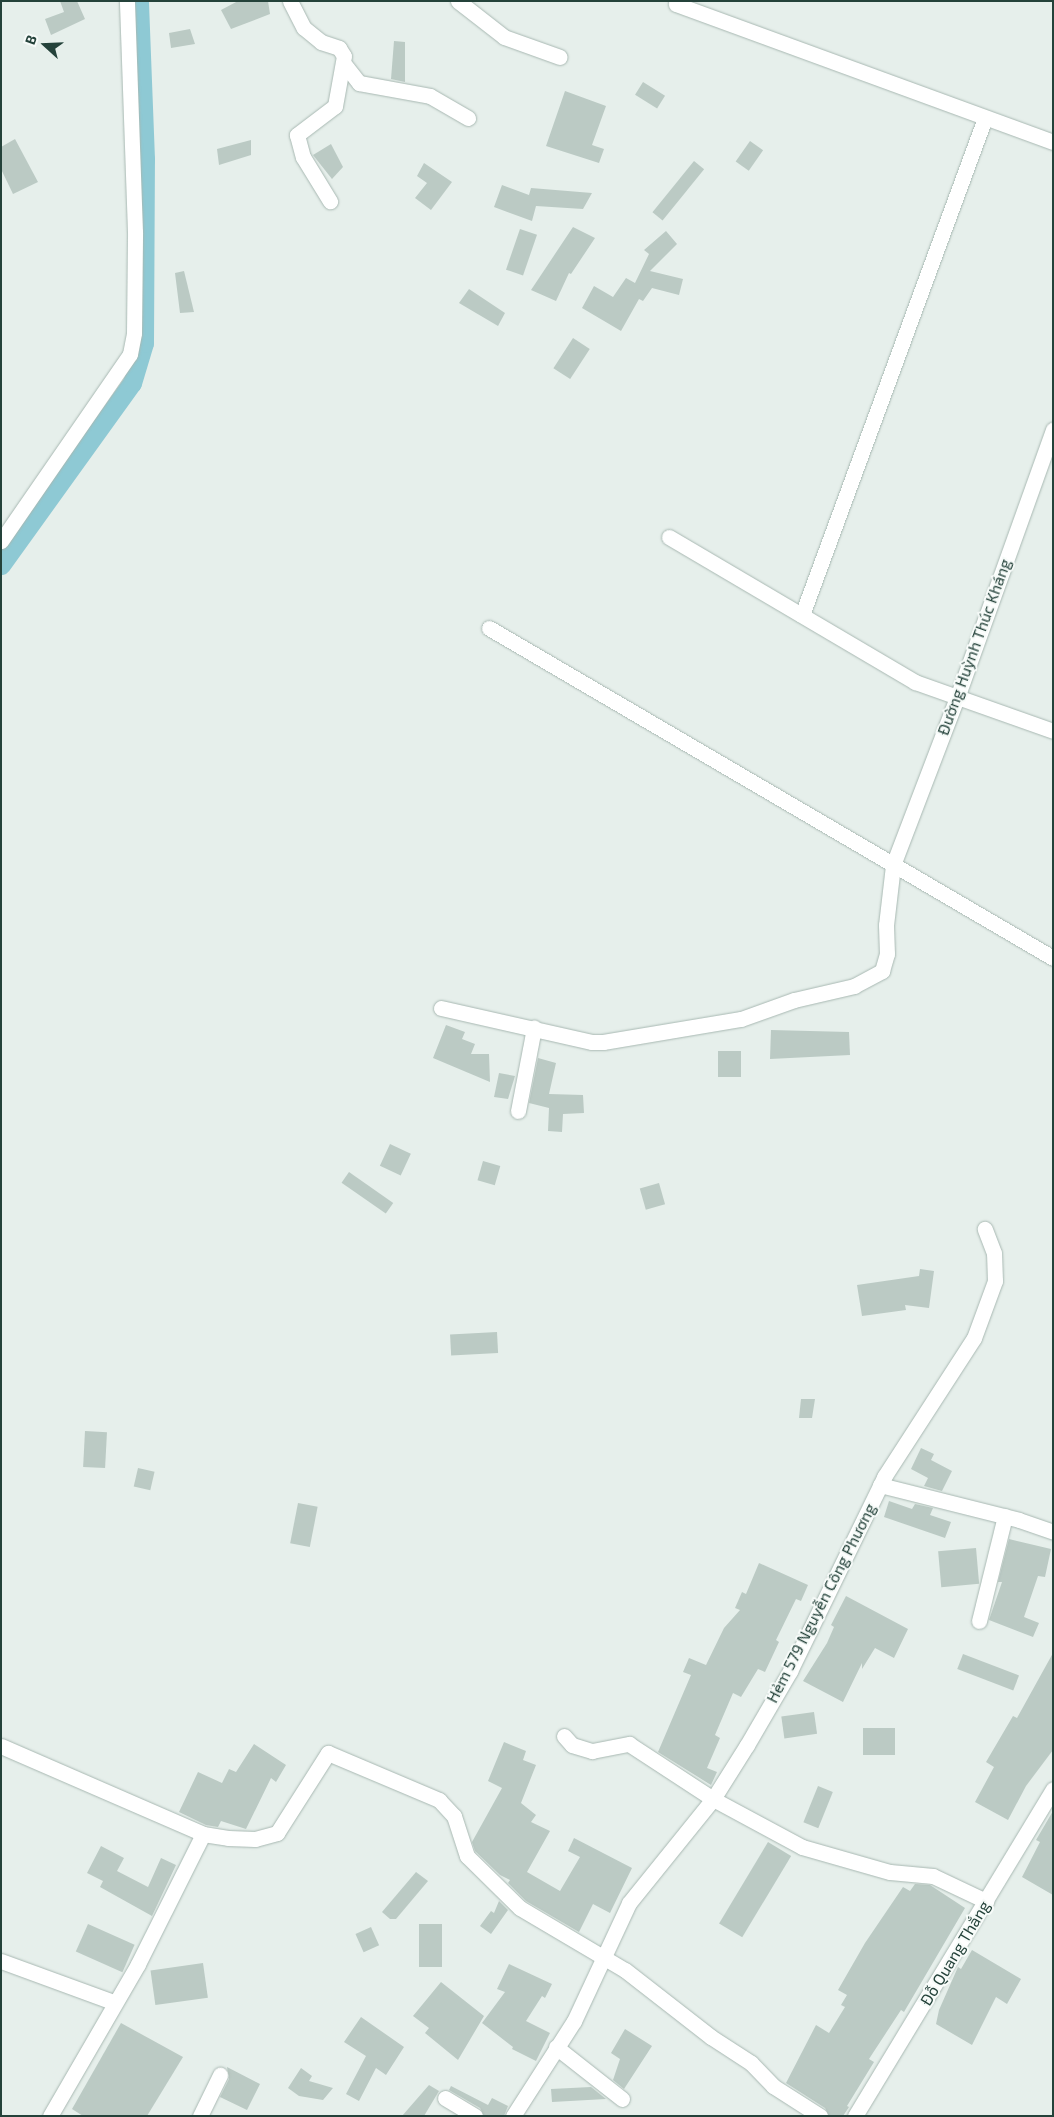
<!DOCTYPE html>
<meta charset="utf-8">
<style>
body{margin:0}
#map{position:relative;width:1054px;height:2117px;overflow:hidden;background:#e6efeb;font-family:"Exo 2",sans-serif}
div>[style]{position:absolute}
[style*='--x']{left:calc(var(--x)*1px);top:calc(var(--y)*1px);width:calc(var(--w)*1px);rotate:calc(var(--a)*1deg)}
.canal>*{height:19px;margin:-9.5px;padding:0 9.5px;transform-origin:9.5px;border-radius:9.5px;background:#8ec9d4}
.building>*{inset:0;background:#bbcac4;transform-origin:0 0}
.roads{filter:drop-shadow(0 0 1px #a8b8b2) drop-shadow(0 0 1px #a8b8b2)}
.minor>*{height:15px;margin:-7.5px;padding:0 7.5px;transform-origin:7.5px;border-radius:7.5px;background:#fff}
span{translate:-50% -50%;white-space:nowrap;text-align:center;line-height:1.15;-webkit-text-stroke:4px #f7fbf9;paint-order:stroke}
.street-label{font-size:16px;color:#24423a}
.frame{position:absolute;inset:0;border:2px solid #24423a;pointer-events:none}
.north{position:absolute;left:20px;top:20px;width:50px;height:50px;-webkit-text-stroke:4px #f7fbf9;paint-order:stroke;rotate:290deg;font-size:14px;font-weight:700;line-height:20px;text-align:center;color:#24423a}
.north::after{content:'';display:block;margin:auto;width:18px;height:22px;background:#24423a;clip-path:polygon(50% 0,100% 100%,50% 72%,0 100%)}
</style>
<div id="map">
<div class="canal">
<div style="--x:1;--y:565;--w:224;--a:-54.3"></div>
<div style="--x:132;--y:383;--w:42;--a:-73.3"></div>
<div style="--x:144;--y:343;--w:184;--a:-89.7"></div>
<div style="--x:145;--y:159;--w:158;--a:-92.2"></div>
</div>
<div class="building">
<div style="clip-path:polygon(60px 1px,77px 1px,85px 19px,51px 35px,45px 19px,64px 12px)"></div>
<div style="clip-path:polygon(238px 1px,268px 1px,270px 14px,231px 29px,221px 10px)"></div>
<div style="clip-path:polygon(190px 29px,195px 44px,171px 48px,169px 33px)"></div>
<div style="clip-path:polygon(394px 41px,405px 42px,405px 82px,391px 79px)"></div>
<div style="left:643px;top:82px;width:26px;height:15px;rotate:32deg"></div>
<div style="clip-path:polygon(565px 91px,606px 106px,592px 145px,604px 149px,599px 163px,546px 146px)"></div>
<div style="clip-path:polygon(15px 139px,38px 182px,13px 194px,1px 169px,1px 147px)"></div>
<div style="clip-path:polygon(251px 140px,251px 155px,219px 165px,217px 149px)"></div>
<div style="left:750px;top:141px;width:16px;height:25px;rotate:35deg"></div>
<div style="clip-path:polygon(331px 144px,343px 167px,332px 179px,313px 155px)"></div>
<div style="left:694px;top:161px;width:13px;height:66px;rotate:39deg"></div>
<div style="clip-path:polygon(424px 163px,452px 182px,431px 210px,415px 198px,427px 183px,417px 176px)"></div>
<div style="clip-path:polygon(502px 185px,529px 195px,531px 188px,592px 193px,583px 209px,536px 206px,532px 221px,494px 207px)"></div>
<div style="clip-path:polygon(573px 227px,595px 238px,571px 274px,569px 273px,556px 301px,531px 290px)"></div>
<div style="left:520px;top:229px;width:18px;height:43px;rotate:19deg"></div>
<div style="clip-path:polygon(666px 231px,677px 244px,650px 271px,683px 279px,679px 295px,652px 288px,643px 301px,639px 299px,621px 331px,582px 308px,594px 286px,613px 297px,626px 278px,635px 283px,649px 254px,644px 250px)"></div>
<div style="clip-path:polygon(184px 271px,194px 312px,180px 313px,175px 273px)"></div>
<div style="clip-path:polygon(469px 289px,505px 313px,498px 326px,459px 303px)"></div>
<div style="left:573px;top:338px;width:20px;height:36px;rotate:33deg"></div>
<div style="clip-path:polygon(446px 1025px,465px 1032px,462px 1039px,475px 1044px,471px 1054px,489px 1054px,490px 1082px,433px 1058px)"></div>
<div style="clip-path:polygon(771px 1030px,849px 1032px,850px 1055px,770px 1059px)"></div>
<div style="left:718px;top:1051px;width:23px;height:26px"></div>
<div style="clip-path:polygon(538px 1058px,556px 1063px,549px 1094px,583px 1095px,584px 1113px,563px 1114px,562px 1132px,548px 1131px,549px 1108px,529px 1103px)"></div>
<div style="clip-path:polygon(499px 1073px,515px 1076px,508px 1099px,494px 1097px)"></div>
<div style="left:390px;top:1144px;width:23px;height:24px;rotate:25deg"></div>
<div style="left:483px;top:1161px;width:18px;height:20px;rotate:16deg"></div>
<div style="left:349px;top:1172px;width:54px;height:13px;rotate:35deg"></div>
<div style="left:659px;top:1183px;width:22px;height:20px;rotate:74deg"></div>
<div style="clip-path:polygon(920px 1269px,934px 1271px,929px 1308px,905px 1305px,906px 1310px,862px 1316px,857px 1285px,919px 1276px)"></div>
<div style="left:497px;top:1332px;width:21px;height:47px;rotate:87deg"></div>
<div style="clip-path:polygon(801px 1399px,815px 1399px,812px 1418px,799px 1418px)"></div>
<div style="left:85px;top:1431px;width:22px;height:36px;rotate:3deg"></div>
<div style="clip-path:polygon(921px 1448px,934px 1454px,931px 1460px,952px 1471px,942px 1491px,924px 1486px,928px 1478px,911px 1469px)"></div>
<div style="left:138px;top:1468px;width:17px;height:19px;rotate:13deg"></div>
<div style="clip-path:polygon(889px 1501px,912px 1509px,915px 1504px,933px 1508px,930px 1515px,951px 1522px,945px 1538px,884px 1517px)"></div>
<div style="left:298px;top:1503px;width:20px;height:41px;rotate:11deg"></div>
<div style="clip-path:polygon(1009px 1539px,1051px 1549px,1045px 1577px,1038px 1576px,1024px 1617px,1039px 1623px,1033px 1637px,989px 1620px,1002px 1582px,998px 1582px)"></div>
<div style="left:976px;top:1548px;width:36px;height:38px;rotate:85deg"></div>
<div style="clip-path:polygon(759px 1563px,808px 1585px,801px 1601px,796px 1599px,776px 1640px,779px 1642px,765px 1672px,758px 1669px,741px 1697px,733px 1693px,715px 1735px,720px 1738px,707px 1768px,717px 1772px,711px 1785px,658px 1752px,691px 1675px,683px 1672px,689px 1658px,706px 1665px,724px 1628px,740px 1610px,735px 1608px,742px 1592px,746px 1594px)"></div>
<div style="clip-path:polygon(846px 1596px,908px 1629px,894px 1658px,875px 1648px,862px 1669px,862px 1663px,843px 1702px,803px 1681px,827px 1643px,834px 1627px,831px 1625px)"></div>
<div style="clip-path:polygon(1053px 1653px,1053px 1750px,1026px 1786px,1008px 1820px,975px 1802px,994px 1767px,986px 1762px,1013px 1716px,1017px 1718px)"></div>
<div style="left:963px;top:1654px;width:60px;height:16px;rotate:21deg"></div>
<div style="left:814px;top:1712px;width:22px;height:33px;rotate:82deg"></div>
<div style="left:863px;top:1728px;width:32px;height:27px"></div>
<div style="clip-path:polygon(504px 1742px,526px 1751px,523px 1760px,536px 1765px,521px 1803px,536px 1815px,531px 1822px,550px 1831px,527px 1872px,560px 1891px,580px 1857px,568px 1851px,574px 1838px,632px 1868px,610px 1913px,593px 1904px,579px 1932px,526px 1901px,508px 1883px,510px 1880px,500px 1875px,475px 1851px,472px 1842px,502px 1788px,488px 1781px)"></div>
<div style="clip-path:polygon(254px 1744px,286px 1765px,276px 1782px,271px 1778px,246px 1829px,221px 1821px,218px 1827px,206px 1825px,179px 1812px,198px 1772px,222px 1783px,229px 1769px,236px 1772px)"></div>
<div style="left:818px;top:1786px;width:16px;height:39px;rotate:22deg"></div>
<div style="clip-path:polygon(1053px 1811px,1053px 1895px,1022px 1877px,1040px 1842px,1036px 1840px)"></div>
<div style="left:768px;top:1842px;width:27px;height:95px;rotate:31deg"></div>
<div style="clip-path:polygon(101px 1846px,124px 1858px,117px 1871px,148px 1887px,161px 1858px,176px 1865px,152px 1916px,100px 1887px,103px 1881px,87px 1873px)"></div>
<div style="clip-path:polygon(416px 1872px,428px 1881px,396px 1919px,390px 1919px,382px 1912px)"></div>
<div style="clip-path:polygon(915px 1884px,930px 1885px,965px 1908px,904px 2012px,901px 2010px,869px 2059px,874px 2062px,847px 2106px,849px 2107px,843px 2116px,829px 2116px,825px 2108px,786px 2083px,816px 2025px,829px 2033px,845px 2007px,841px 2005px,847px 1995px,838px 1990px,865px 1943px,903px 1887px,910px 1891px)"></div>
<div style="clip-path:polygon(499px 1901px,508px 1910px,491px 1934px,480px 1926px,491px 1911px,494px 1913px)"></div>
<div style="left:88px;top:1924px;width:51px;height:30px;rotate:24deg"></div>
<div style="left:419px;top:1924px;width:23px;height:43px"></div>
<div style="left:371px;top:1927px;width:20px;height:17px;rotate:66deg"></div>
<div style="clip-path:polygon(972px 1950px,1021px 1979px,1007px 2004px,996px 1997px,972px 2045px,936px 2024px,939px 2010px,958px 1967px,961px 1969px)"></div>
<div style="left:203px;top:1963px;width:35px;height:53px;rotate:82deg"></div>
<div style="clip-path:polygon(509px 1964px,552px 1984px,545px 1998px,542px 1996px,526px 2021px,550px 2033px,536px 2061px,512px 2049px,513px 2047px,482px 2023px,505px 1992px,497px 1989px)"></div>
<div style="clip-path:polygon(441px 1982px,484px 2016px,458px 2060px,425px 2033px,429px 2028px,413px 2016px)"></div>
<div style="clip-path:polygon(361px 2017px,404px 2047px,386px 2075px,376px 2068px,359px 2101px,346px 2094px,366px 2056px,344px 2042px)"></div>
<div style="clip-path:polygon(121px 2023px,183px 2057px,147px 2116px,83px 2116px,72px 2109px)"></div>
<div style="clip-path:polygon(625px 2029px,652px 2046px,624px 2089px,613px 2080px,620px 2059px,611px 2053px)"></div>
<div style="clip-path:polygon(227px 2067px,260px 2084px,247px 2110px,220px 2097px,229px 2079px)"></div>
<div style="clip-path:polygon(301px 2068px,312px 2076px,309px 2081px,333px 2088px,323px 2100px,299px 2096px,288px 2088px)"></div>
<div style="clip-path:polygon(429px 2085px,439px 2091px,424px 2116px,402px 2116px)"></div>
<div style="clip-path:polygon(451px 2086px,488px 2105px,492px 2098px,508px 2106px,504px 2116px,484px 2116px,480px 2108px,449px 2090px)"></div>
<div style="clip-path:polygon(591px 2087px,606px 2099px,552px 2102px,551px 2089px)"></div>
</div>
<div class="roads">
<div class="minor">
<div style="--x:290;--y:1;--w:30;--a:63"></div>
<div style="--x:304;--y:28;--w:22;--a:39"></div>
<div style="--x:321;--y:42;--w:19;--a:18"></div>
<div style="--x:339;--y:48;--w:9;--a:58"></div>
<div style="--x:344;--y:56;--w:51;--a:100.2"></div>
<div style="--x:335;--y:106;--w:48;--a:142.7"></div>
<div style="--x:297;--y:135;--w:23;--a:75"></div>
<div style="--x:303;--y:157;--w:52;--a:58.5"></div>
<div style="--x:458;--y:1;--w:58;--a:38"></div>
<div style="--x:504;--y:37;--w:59;--a:19.7"></div>
<div style="--x:677;--y:1;--w:3;--a:108"></div>
<div style="--x:676;--y:4;--w:401;--a:20.1"></div>
<div style="--x:345;--y:65;--w:23;--a:52"></div>
<div style="--x:359;--y:83;--w:72;--a:10.4"></div>
<div style="--x:430;--y:96;--w:44;--a:30.1"></div>
<div style="--x:669;--y:537;--w:286;--a:30.5"></div>
<div style="--x:915;--y:682;--w:146;--a:19.5"></div>
<div style="--x:1;--y:541;--w:227;--a:-55.4"></div>
<div style="--x:130;--y:354;--w:21;--a:-79"></div>
<div style="--x:134;--y:333;--w:101;--a:-89.4"></div>
<div style="--x:135;--y:232;--w:231;--a:-92"></div>
<div style="--x:802;--y:615;--w:530;--a:-69.79"></div>
<div style="--x:489;--y:628;--w:653;--a:30.33"></div>
<div style="--x:441;--y:1008;--w:155;--a:12.7"></div>
<div style="--x:592;--y:1042;--w:11;--a:0"></div>
<div style="--x:603;--y:1042;--w:140;--a:-9.5"></div>
<div style="--x:741;--y:1019;--w:56;--a:-19.7"></div>
<div style="--x:794;--y:1000;--w:62;--a:-13.1"></div>
<div style="--x:854;--y:986;--w:32;--a:-28"></div>
<div style="--x:882;--y:971;--w:18;--a:-74"></div>
<div style="--x:887;--y:954;--w:29;--a:-92"></div>
<div style="--x:886;--y:925;--w:60;--a:-83.3"></div>
<div style="--x:893;--y:865;--w:182;--a:-69.1"></div>
<div style="--x:958;--y:695;--w:282;--a:-70.3"></div>
<div style="--x:518;--y:1111;--w:85;--a:-79.1"></div>
<div style="--x:880;--y:1485;--w:143;--a:14.1"></div>
<div style="--x:1019;--y:1520;--w:36;--a:19"></div>
<div style="--x:979;--y:1621;--w:108;--a:-76.1"></div>
<div style="--x:564;--y:1736;--w:12;--a:48"></div>
<div style="--x:572;--y:1745;--w:21;--a:17"></div>
<div style="--x:592;--y:1751;--w:38;--a:-11"></div>
<div style="--x:629;--y:1744;--w:100;--a:33.2"></div>
<div style="--x:713;--y:1799;--w:101;--a:28.3"></div>
<div style="--x:802;--y:1847;--w:91;--a:15.9"></div>
<div style="--x:890;--y:1872;--w:43;--a:5.3"></div>
<div style="--x:933;--y:1876;--w:59;--a:25.3"></div>
<div style="--x:1;--y:1746;--w:220;--a:23.5"></div>
<div style="--x:203;--y:1834;--w:25;--a:9"></div>
<div style="--x:228;--y:1838;--w:27;--a:2"></div>
<div style="--x:255;--y:1839;--w:23;--a:-15"></div>
<div style="--x:277;--y:1833;--w:95;--a:-57.5"></div>
<div style="--x:328;--y:1753;--w:121;--a:22.9"></div>
<div style="--x:439;--y:1800;--w:22;--a:47"></div>
<div style="--x:454;--y:1816;--w:42;--a:72"></div>
<div style="--x:467;--y:1856;--w:74;--a:44.5"></div>
<div style="--x:520;--y:1908;--w:122;--a:30.6"></div>
<div style="--x:625;--y:1970;--w:109;--a:37.9"></div>
<div style="--x:711;--y:2037;--w:48;--a:33"></div>
<div style="--x:751;--y:2063;--w:32;--a:46"></div>
<div style="--x:773;--y:2086;--w:56;--a:32.6"></div>
<div style="--x:1;--y:1961;--w:119;--a:20.1"></div>
<div style="--x:556;--y:2047;--w:84;--a:38.2"></div>
<div style="--x:445;--y:2098;--w:35;--a:31"></div>
<div style="--x:50;--y:2116;--w:176;--a:-59.9"></div>
<div style="--x:138;--y:1964;--w:145;--a:-63.4"></div>
<div style="--x:200;--y:2116;--w:46;--a:-64"></div>
<div style="--x:513;--y:2116;--w:113;--a:-57.3"></div>
<div style="--x:574;--y:2021;--w:130;--a:-65"></div>
<div style="--x:629;--y:1903;--w:134;--a:-51.1"></div>
<div style="--x:713;--y:1799;--w:64;--a:-57.8"></div>
<div style="--x:747;--y:1745;--w:86;--a:-59.8"></div>
<div style="--x:790;--y:1671;--w:216;--a:-64.1"></div>
<div style="--x:884;--y:1477;--w:166;--a:-57.1"></div>
<div style="--x:974;--y:1338;--w:61;--a:-69.8"></div>
<div style="--x:995;--y:1281;--w:28;--a:-92"></div>
<div style="--x:994;--y:1253;--w:26;--a:-111"></div>
<div style="--x:855;--y:2116;--w:382;--a:-58.8"></div>
</div>
</div>
<div class="street-label">
<span style="left:974px;top:647px;rotate:-70deg">Đường Huỳnh Thúc Kháng</span>
<span style="left:821px;top:1603px;rotate:-63deg">Hẻm 579 Nguyễn Công Phương</span>
<span style="left:955px;top:1953px;rotate:-59deg">Đỗ Quang Thắng</span>
</div>
<div class="frame"></div>
<div class="north">B</div>
</div>
